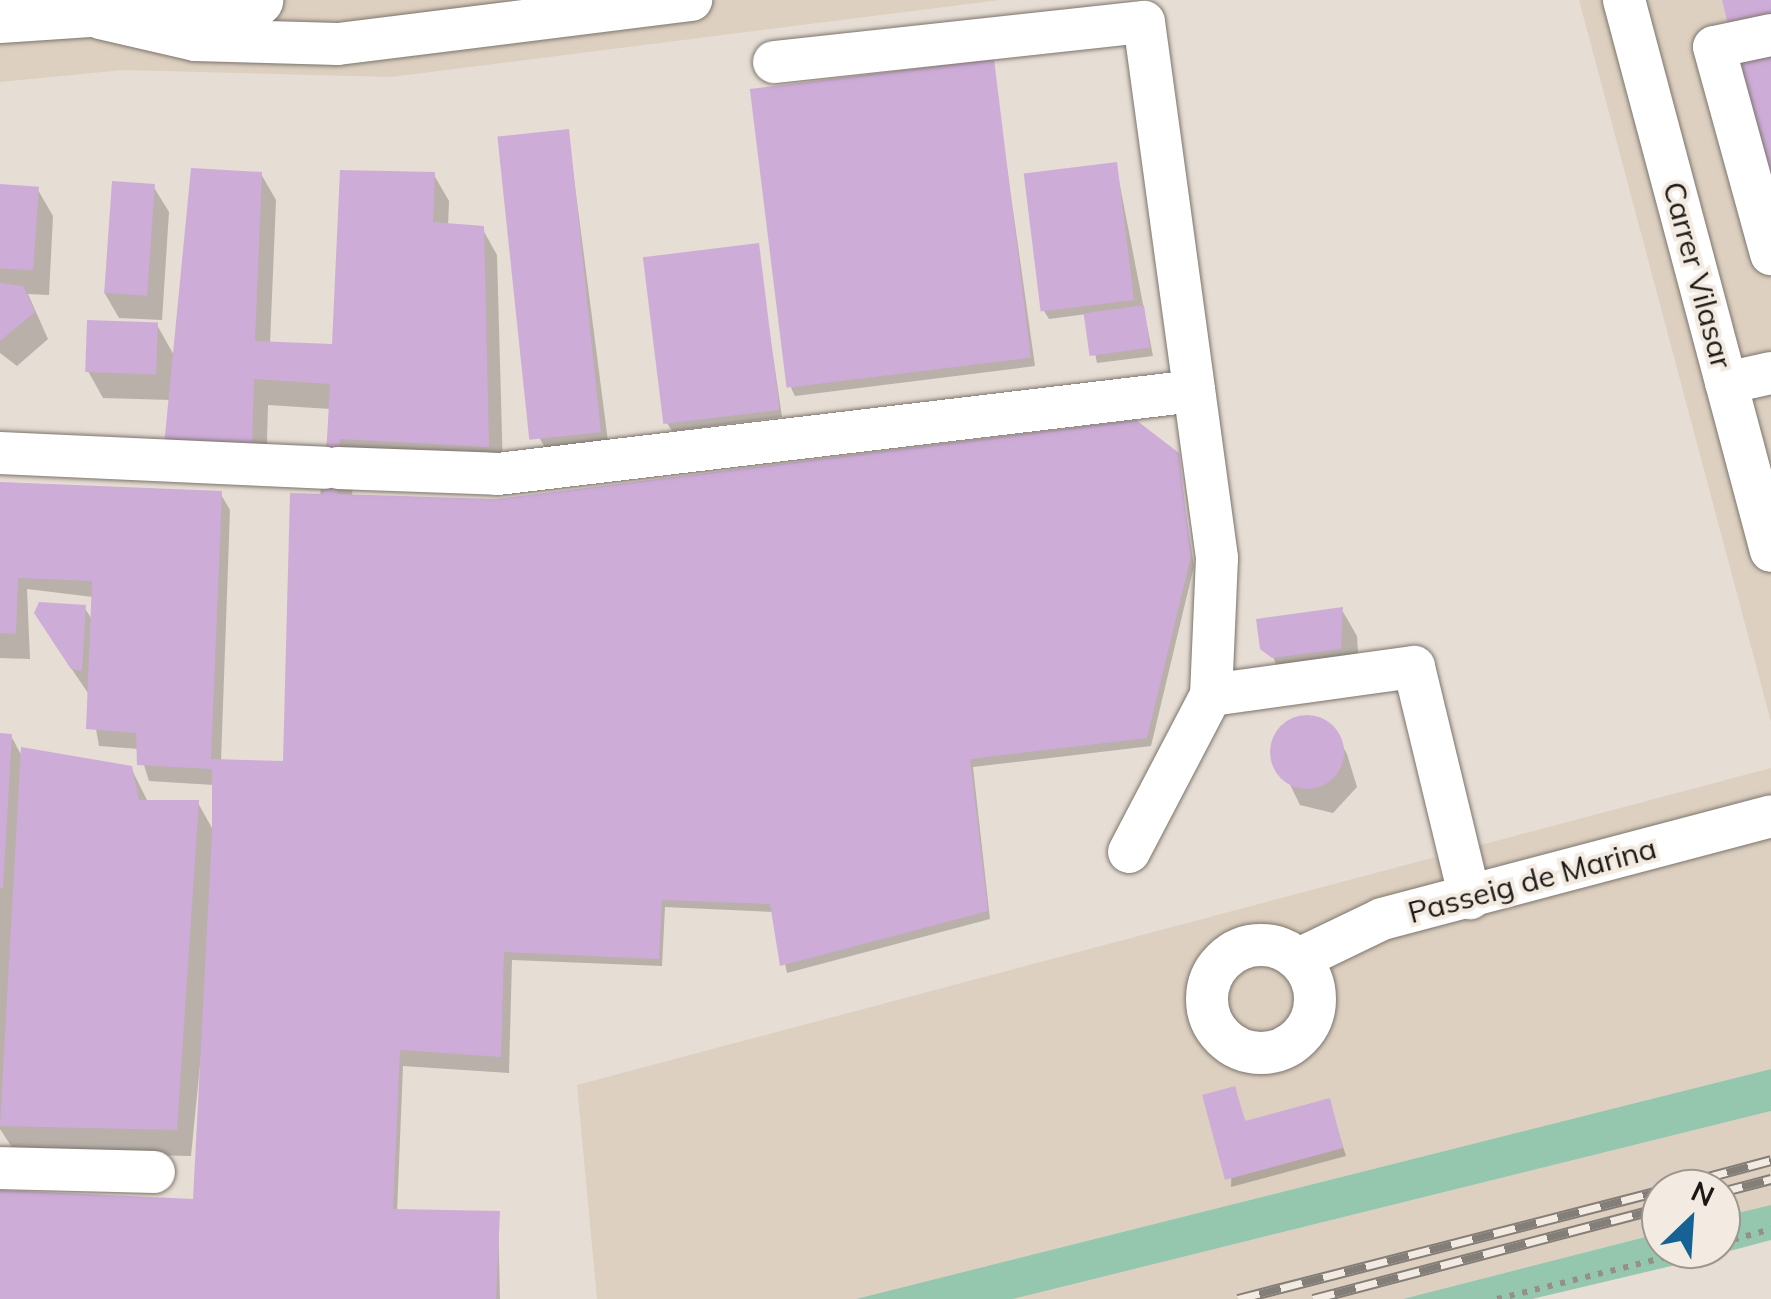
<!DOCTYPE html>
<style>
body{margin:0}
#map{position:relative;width:1771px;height:1299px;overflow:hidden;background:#e6ddd4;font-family:Mulish,sans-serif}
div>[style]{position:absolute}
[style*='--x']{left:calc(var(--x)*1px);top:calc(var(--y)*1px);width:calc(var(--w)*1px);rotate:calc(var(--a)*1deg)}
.built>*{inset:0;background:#ddd0c0}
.green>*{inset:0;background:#95c6ae}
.shadow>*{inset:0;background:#0003}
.building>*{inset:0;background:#ceacd8;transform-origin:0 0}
.round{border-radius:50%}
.path>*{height:6px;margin-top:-3px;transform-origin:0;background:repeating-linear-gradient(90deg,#968f89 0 5px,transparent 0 13px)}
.roads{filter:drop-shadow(0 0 2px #7c756c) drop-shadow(0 0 2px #7c756c)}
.minor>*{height:42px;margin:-21px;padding:0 21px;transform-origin:21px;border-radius:21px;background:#fff}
.minor>.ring{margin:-21px;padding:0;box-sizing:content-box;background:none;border:42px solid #fff;border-radius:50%}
.major>*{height:52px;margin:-26px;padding:0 26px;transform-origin:26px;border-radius:26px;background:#fff}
.rail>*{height:11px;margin-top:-5.5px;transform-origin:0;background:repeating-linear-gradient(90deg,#f3ebe1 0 22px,#847e78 0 44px);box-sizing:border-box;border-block:2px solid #847e78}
span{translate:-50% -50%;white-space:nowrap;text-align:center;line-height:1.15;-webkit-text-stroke:8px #f3ebe1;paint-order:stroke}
.street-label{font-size:30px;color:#1b1815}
.north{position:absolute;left:1641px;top:1169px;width:100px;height:100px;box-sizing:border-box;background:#f3ebe1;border:2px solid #9d978f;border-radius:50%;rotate:25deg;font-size:28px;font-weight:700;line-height:40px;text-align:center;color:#1b1815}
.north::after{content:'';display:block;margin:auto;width:35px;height:45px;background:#176295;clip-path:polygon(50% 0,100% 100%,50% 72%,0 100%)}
</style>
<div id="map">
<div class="built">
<div style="clip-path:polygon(0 0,1000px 0,391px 77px,124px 70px,0 82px)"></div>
<div style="clip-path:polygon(1579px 0,1771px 0,1771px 722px,1741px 609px)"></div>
<div style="clip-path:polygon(1771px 768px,1771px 1069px,856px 1299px,597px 1299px,577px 1085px)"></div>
<div style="clip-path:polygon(1771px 1111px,1771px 1205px,1721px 1217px,1721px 1189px,1661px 1189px,1661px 1233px,1403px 1299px,1013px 1299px)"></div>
</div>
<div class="green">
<div style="clip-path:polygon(1771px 1069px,1771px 1111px,1013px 1299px,856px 1299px)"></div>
<div style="clip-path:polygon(1771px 1205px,1771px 1240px,1688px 1262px,1532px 1299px,1403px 1299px,1661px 1233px,1661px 1249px,1721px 1249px,1721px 1217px)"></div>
</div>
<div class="shadow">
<div style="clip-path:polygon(992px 62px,1035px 366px,795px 396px,791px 388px)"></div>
<div style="clip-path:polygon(568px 132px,609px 449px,550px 456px,540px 439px)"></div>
<div style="clip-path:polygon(1116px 165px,1153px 356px,1097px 363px,1087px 314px,1049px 319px,1044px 311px)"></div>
<div style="clip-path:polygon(261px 174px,276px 200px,270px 344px,334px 346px,434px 175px,449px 201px,448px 226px,482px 228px,497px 255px,503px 472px,354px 464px,352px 497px,495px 502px,1177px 454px,1194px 566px,1151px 746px,973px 767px,990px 919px,787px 973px,774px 912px,665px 907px,662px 966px,512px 960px,509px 1073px,403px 1066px,397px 1212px,498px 1214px,500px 1299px,0 1299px,0 1193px,195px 1202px,204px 1025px,191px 1156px,15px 1152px,0 1129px,0 736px,11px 736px,23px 758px,131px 768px,148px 802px,198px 803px,212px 828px,214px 785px,149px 781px,139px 749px,99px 746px,90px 696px,52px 640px,84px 607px,93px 621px,93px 597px,27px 589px,30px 659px,0 658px,0 485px,220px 493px,230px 510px,221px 761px,286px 763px,331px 409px,268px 405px,266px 475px,171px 400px,103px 398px,88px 371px,157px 325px,175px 357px)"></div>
<div style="clip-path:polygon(153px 186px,169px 212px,162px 320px,119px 318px,104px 292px)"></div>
<div style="clip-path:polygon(0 187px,38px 190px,53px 216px,49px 295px,28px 294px,48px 339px,17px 366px,0 353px)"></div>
<div style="clip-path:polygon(757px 246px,782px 417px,672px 431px,667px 423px)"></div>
<div style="clip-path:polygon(1342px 610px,1357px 636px,1359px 671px,1283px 682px,1259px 621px)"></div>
<div style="clip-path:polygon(1300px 718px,1332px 727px,1347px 754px,1357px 787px,1333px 813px,1300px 805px,1272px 748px)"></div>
<div style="clip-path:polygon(1234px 1089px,1246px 1123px,1329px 1101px,1346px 1156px,1231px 1187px)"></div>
</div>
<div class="building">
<div style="clip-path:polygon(1722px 0,1771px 0,1771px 173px,1764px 175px)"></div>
<div style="left:994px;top:59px;width:301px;height:246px;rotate:83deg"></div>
<div style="left:569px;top:129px;width:305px;height:72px;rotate:84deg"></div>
<div style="left:1117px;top:162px;width:139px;height:94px;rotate:83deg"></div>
<div style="clip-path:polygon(191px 168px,262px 172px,255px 341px,332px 344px,340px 170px,435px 172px,433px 222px,484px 226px,489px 447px,340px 439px,337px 494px,495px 499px,1136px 420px,1179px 453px,1191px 556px,1147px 738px,970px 759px,988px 911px,780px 966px,770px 904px,662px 900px,659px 959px,504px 952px,501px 1057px,400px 1050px,393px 1209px,500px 1211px,496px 1299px,0 1299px,0 1190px,193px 1199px,212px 834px,212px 769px,137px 765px,136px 733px,86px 729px,92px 581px,18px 578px,16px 634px,0 633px,0 482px,222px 491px,211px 759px,283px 761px,290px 493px,324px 494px,330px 384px,254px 379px,252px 450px,164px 446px)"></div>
<div style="left:112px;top:181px;width:43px;height:112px;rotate:4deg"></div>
<div style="left:0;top:184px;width:39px;height:84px;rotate:4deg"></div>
<div style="left:759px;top:243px;width:168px;height:117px;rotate:83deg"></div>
<div style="clip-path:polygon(0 283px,23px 286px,35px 312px,0 341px)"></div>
<div style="left:1144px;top:305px;width:43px;height:61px;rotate:82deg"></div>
<div style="left:87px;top:320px;width:71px;height:52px;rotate:2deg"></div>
<div style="clip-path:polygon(39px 602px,86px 605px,82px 671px,71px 669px,34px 613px)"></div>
<div style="clip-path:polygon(1343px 607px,1341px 649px,1272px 658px,1260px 649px,1256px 619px)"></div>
<div class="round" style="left:1270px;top:715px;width:74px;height:74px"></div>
<div style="clip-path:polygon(0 733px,12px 734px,3px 888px,0 888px)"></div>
<div style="clip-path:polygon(21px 747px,132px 766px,139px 800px,199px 800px,177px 1130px,0 1126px)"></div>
<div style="clip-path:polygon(1235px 1086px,1245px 1121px,1330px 1098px,1343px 1148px,1225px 1180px,1202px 1095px)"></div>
</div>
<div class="path">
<div style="--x:1721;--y:1243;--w:52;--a:-15.6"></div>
<div style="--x:1497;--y:1299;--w:208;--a:-13.9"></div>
</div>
<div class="roads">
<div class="minor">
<div style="--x:1624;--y:0;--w:570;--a:75.06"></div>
<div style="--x:100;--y:18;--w:98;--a:13"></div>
<div style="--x:195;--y:40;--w:143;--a:1.6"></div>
<div style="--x:338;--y:44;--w:356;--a:-7.1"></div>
<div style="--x:1771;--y:35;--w:58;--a:168.1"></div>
<div style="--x:1714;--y:47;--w:215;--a:74.6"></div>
<div style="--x:774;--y:62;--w:372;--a:-6.2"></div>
<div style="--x:1144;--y:22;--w:541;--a:82.24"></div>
<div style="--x:1217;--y:558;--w:137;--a:92.5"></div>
<div style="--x:1726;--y:383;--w:46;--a:-12.5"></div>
<div style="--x:0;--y:453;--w:325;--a:2.6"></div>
<div style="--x:338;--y:468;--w:160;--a:2.1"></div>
<div style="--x:498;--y:474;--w:701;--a:-6.8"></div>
<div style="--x:1129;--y:852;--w:177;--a:-62.4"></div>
<div style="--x:1211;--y:695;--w:205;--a:-7.9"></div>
<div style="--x:1414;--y:667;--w:238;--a:76.4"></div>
<div class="ring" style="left:1207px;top:945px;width:66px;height:66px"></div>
<div style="--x:1299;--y:959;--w:92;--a:-25.7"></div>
<div style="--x:1382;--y:919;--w:402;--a:-14.8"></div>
<div style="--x:0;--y:1168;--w:154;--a:1.5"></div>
</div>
<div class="major">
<div style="--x:0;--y:17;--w:258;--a:-3.8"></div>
</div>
</div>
<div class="rail">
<div style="--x:1663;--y:1189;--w:112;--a:-15"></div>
<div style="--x:1721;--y:1192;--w:52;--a:-14.6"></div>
<div style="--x:1238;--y:1299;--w:437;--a:-14.4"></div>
<div style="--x:1313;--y:1299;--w:360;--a:-14.7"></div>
</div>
<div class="street-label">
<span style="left:1698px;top:275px;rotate:75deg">Carrer Vilasar</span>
<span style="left:1532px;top:880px;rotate:-15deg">Passeig de Marina</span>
</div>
<div class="north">N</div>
</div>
